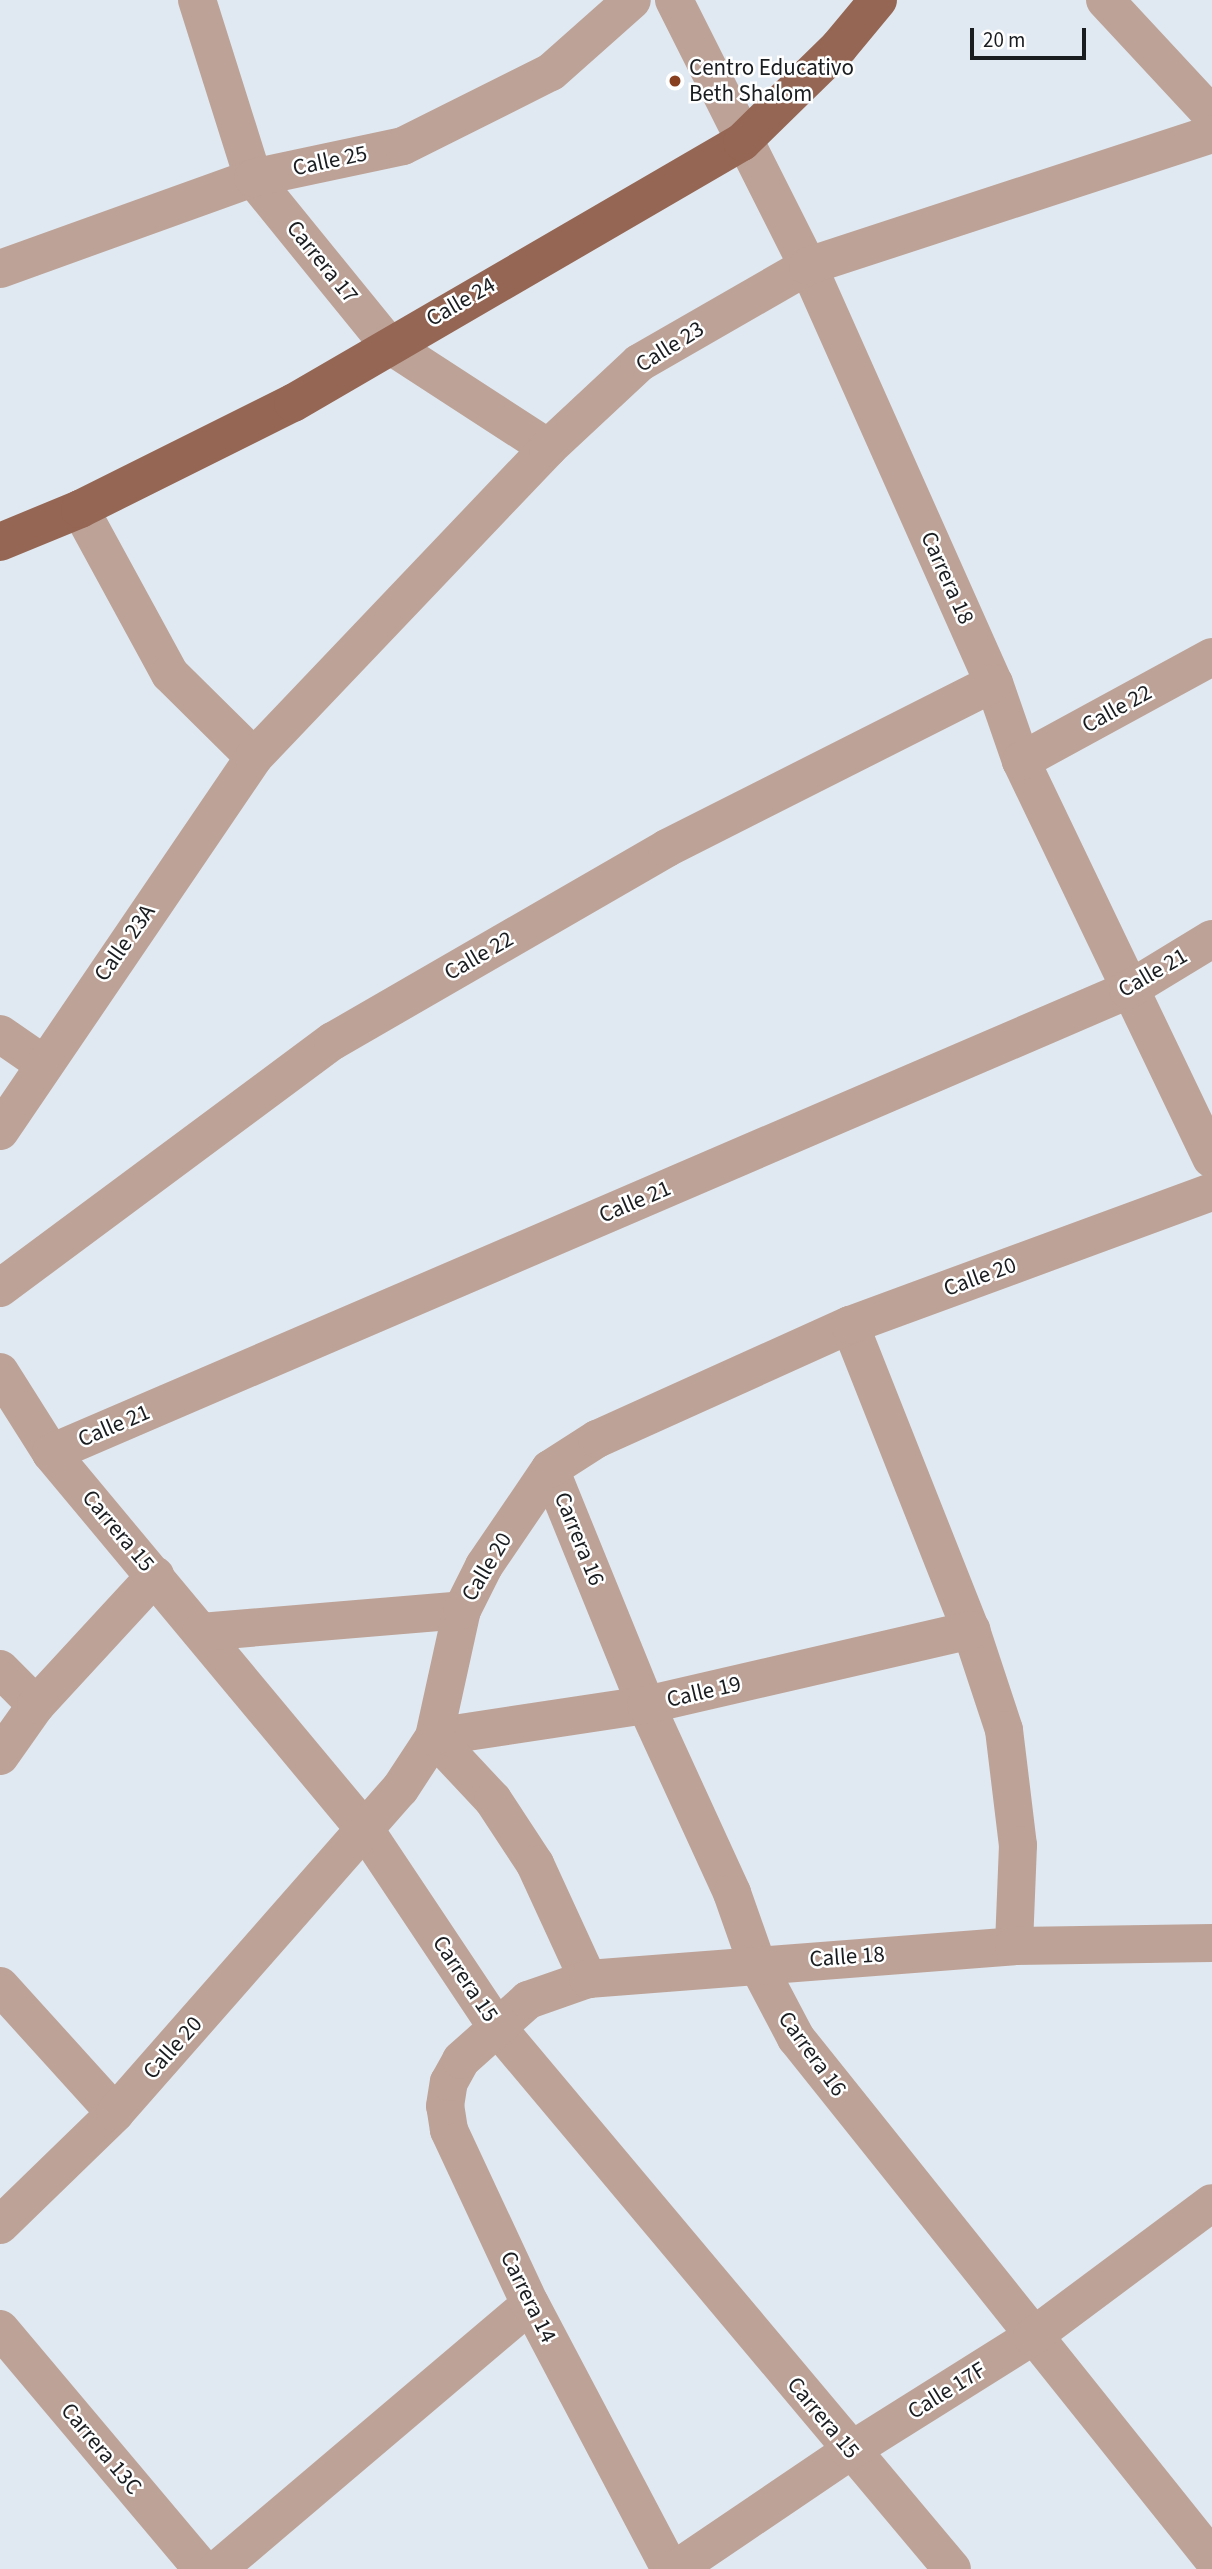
<!DOCTYPE html>
<style>
body{margin:0}
#map{position:relative;width:1212px;height:2569px;overflow:hidden;background:#e0e9f1;font-family:"Source Sans 3",sans-serif}
div>[style]{position:absolute}
[style*='--x']{left:calc(var(--x)*1px);top:calc(var(--y)*1px);width:calc(var(--w)*1px);rotate:calc(var(--a)*1deg)}
.minor>*{height:38px;margin:-19px;padding:0 19px;transform-origin:19px;border-radius:19px;background:#bda297}
.major>*{height:38px;margin:-19px;padding:0 19px;transform-origin:19px;border-radius:19px;background:#956653}
.dots>*{width:19px;height:19px;translate:-50% -50%;box-sizing:border-box;border:4px solid #fff;border-radius:50%}
span{translate:-50% -50%;white-space:nowrap;text-align:center;line-height:1.15;-webkit-text-stroke:5px #fff;paint-order:stroke}
.poi-label{font-size:23px;color:#1a1d20}
.left{translate:0 -50%;text-align:left}
.street-label{font-size:23px;color:#1a1d20}
.scale{position:absolute;left:970px;top:28px;width:116px;height:32px;box-sizing:border-box;border:4px solid #1a1d20;border-top:0;padding-left:9px;font-size:21px;line-height:24px;white-space:nowrap;color:#1a1d20;-webkit-text-stroke:5px #fff;paint-order:stroke}
</style>
<div id="map">
<div class="minor">
<div style="--x:197;--y:0;--w:187;--a:72.5"></div>
<div style="--x:253;--y:178;--w:214;--a:50.9"></div>
<div style="--x:388;--y:344;--w:191;--a:33"></div>
<div style="--x:674;--y:0;--w:298;--a:63.3"></div>
<div style="--x:808;--y:266;--w:457;--a:66"></div>
<div style="--x:994;--y:683;--w:83;--a:70.9"></div>
<div style="--x:1021;--y:761;--w:441;--a:64.4"></div>
<div style="--x:1105;--y:0;--w:157;--a:47.1"></div>
<div style="--x:0;--y:269;--w:269;--a:-19.8"></div>
<div style="--x:253;--y:178;--w:153;--a:-12"></div>
<div style="--x:403;--y:146;--w:165;--a:-26.6"></div>
<div style="--x:551;--y:72;--w:108;--a:-41.6"></div>
<div style="--x:80;--y:509;--w:188;--a:61.4"></div>
<div style="--x:170;--y:674;--w:118;--a:44.7"></div>
<div style="--x:1021;--y:761;--w:217;--a:-28.6"></div>
<div style="--x:0;--y:1034;--w:51;--a:34.6"></div>
<div style="--x:0;--y:1131;--w:452;--a:-55.8"></div>
<div style="--x:254;--y:757;--w:427;--a:-46.4"></div>
<div style="--x:548;--y:448;--w:125;--a:-43"></div>
<div style="--x:639;--y:363;--w:195;--a:-29.9"></div>
<div style="--x:808;--y:266;--w:425;--a:-18.1"></div>
<div style="--x:0;--y:1288;--w:415;--a:-36.6"></div>
<div style="--x:333;--y:1041;--w:386;--a:-30"></div>
<div style="--x:667;--y:848;--w:366;--a:-26.8"></div>
<div style="--x:850;--y:1325;--w:328;--a:68.4"></div>
<div style="--x:971;--y:1630;--w:105;--a:71.7"></div>
<div style="--x:1004;--y:1730;--w:116;--a:83.1"></div>
<div style="--x:1018;--y:1845;--w:101;--a:92.3"></div>
<div style="--x:0;--y:1372;--w:96;--a:57.8"></div>
<div style="--x:51;--y:1453;--w:492;--a:50.2"></div>
<div style="--x:366;--y:1831;--w:234;--a:56.3"></div>
<div style="--x:496;--y:2026;--w:709;--a:49.98"></div>
<div style="--x:51;--y:1453;--w:1172;--a:-23.26"></div>
<div style="--x:1128;--y:990;--w:98;--a:-31.3"></div>
<div style="--x:550;--y:1469;--w:255;--a:67.9"></div>
<div style="--x:646;--y:1705;--w:207;--a:65.4"></div>
<div style="--x:732;--y:1893;--w:75;--a:70.6"></div>
<div style="--x:757;--y:1964;--w:84;--a:62.2"></div>
<div style="--x:796;--y:2038;--w:666;--a:51.34"></div>
<div style="--x:201;--y:1632;--w:262;--a:-4.8"></div>
<div style="--x:0;--y:1669;--w:51;--a:45"></div>
<div style="--x:434;--y:1737;--w:214;--a:-8.6"></div>
<div style="--x:646;--y:1705;--w:334;--a:-13"></div>
<div style="--x:434;--y:1737;--w:86;--a:46.9"></div>
<div style="--x:493;--y:1800;--w:77;--a:56.7"></div>
<div style="--x:535;--y:1864;--w:127;--a:65.3"></div>
<div style="--x:0;--y:1756;--w:62;--a:-54.8"></div>
<div style="--x:36;--y:1705;--w:176;--a:-47.3"></div>
<div style="--x:0;--y:1986;--w:171;--a:47.8"></div>
<div style="--x:0;--y:2225;--w:161;--a:-44.2"></div>
<div style="--x:115;--y:2113;--w:432;--a:-48.7"></div>
<div style="--x:400;--y:1789;--w:62;--a:-56.8"></div>
<div style="--x:434;--y:1737;--w:130;--a:-77.6"></div>
<div style="--x:462;--y:1610;--w:49;--a:-63.4"></div>
<div style="--x:484;--y:1566;--w:117;--a:-55.8"></div>
<div style="--x:550;--y:1469;--w:56;--a:-32.6"></div>
<div style="--x:597;--y:1439;--w:277;--a:-24.3"></div>
<div style="--x:850;--y:1325;--w:386;--a:-20.2"></div>
<div style="--x:0;--y:2329;--w:314;--a:49.9"></div>
<div style="--x:218;--y:2569;--w:409;--a:-40.3"></div>
<div style="--x:670;--y:2569;--w:300;--a:-117.8"></div>
<div style="--x:530;--y:2304;--w:192;--a:-115"></div>
<div style="--x:449;--y:2130;--w:24;--a:-99"></div>
<div style="--x:445;--y:2106;--w:24;--a:-81"></div>
<div style="--x:449;--y:2082;--w:25;--a:-61"></div>
<div style="--x:461;--y:2060;--w:90;--a:-41.8"></div>
<div style="--x:528;--y:2000;--w:64;--a:-19.3"></div>
<div style="--x:588;--y:1979;--w:427;--a:-4.4"></div>
<div style="--x:1014;--y:1946;--w:198;--a:-0.9"></div>
<div style="--x:676;--y:2569;--w:210;--a:-34.1"></div>
<div style="--x:850;--y:2451;--w:215;--a:-32.1"></div>
<div style="--x:1032;--y:2337;--w:224;--a:-36.7"></div>
</div>
<div class="major">
<div style="--x:0;--y:542;--w:87;--a:-22.4"></div>
<div style="--x:80;--y:509;--w:238;--a:-26.5"></div>
<div style="--x:293;--y:403;--w:519;--a:-30.17"></div>
<div style="--x:742;--y:142;--w:136;--a:-44.4"></div>
<div style="--x:839;--y:47;--w:61;--a:-50.3"></div>
</div>
<div class="dots">
<div style="left:675px;top:81px;background:#873f1f"></div>
</div>
<div class="poi-label">
<span class="left" style="left:689px;top:81px">Centro Educativo<br>Beth Shalom</span>
</div>
<div class="street-label">
<span style="left:330px;top:161px;rotate:-12deg">Calle 25</span>
<span style="left:322px;top:262px;rotate:51deg">Carrera 17</span>
<span style="left:461px;top:302px;rotate:-30deg">Calle 24</span>
<span style="left:670px;top:347px;rotate:-32deg">Calle 23</span>
<span style="left:947px;top:578px;rotate:66deg">Carrera 18</span>
<span style="left:1117px;top:709px;rotate:-29deg">Calle 22</span>
<span style="left:125px;top:943px;rotate:-55deg">Calle 23A</span>
<span style="left:479px;top:956px;rotate:-30deg">Calle 22</span>
<span style="left:1153px;top:973px;rotate:-30deg">Calle 21</span>
<span style="left:635px;top:1202px;rotate:-23deg">Calle 21</span>
<span style="left:980px;top:1277px;rotate:-20deg">Calle 20</span>
<span style="left:114px;top:1426px;rotate:-23deg">Calle 21</span>
<span style="left:118px;top:1531px;rotate:50deg">Carrera 15</span>
<span style="left:579px;top:1539px;rotate:68deg">Carrera 16</span>
<span style="left:487px;top:1567px;rotate:-59deg">Calle 20</span>
<span style="left:704px;top:1692px;rotate:-13deg">Calle 19</span>
<span style="left:847px;top:1957px;rotate:-4deg">Calle 18</span>
<span style="left:465px;top:1979px;rotate:56deg">Carrera 15</span>
<span style="left:173px;top:2048px;rotate:-48deg">Calle 20</span>
<span style="left:812px;top:2054px;rotate:54deg">Carrera 16</span>
<span style="left:528px;top:2297px;rotate:64deg">Carrera 14</span>
<span style="left:947px;top:2391px;rotate:-32deg">Calle 17F</span>
<span style="left:823px;top:2418px;rotate:50deg">Carrera 15</span>
<span style="left:101px;top:2449px;rotate:50deg">Carrera 13C</span>
</div>
<div class="scale">20 m</div>
</div>
